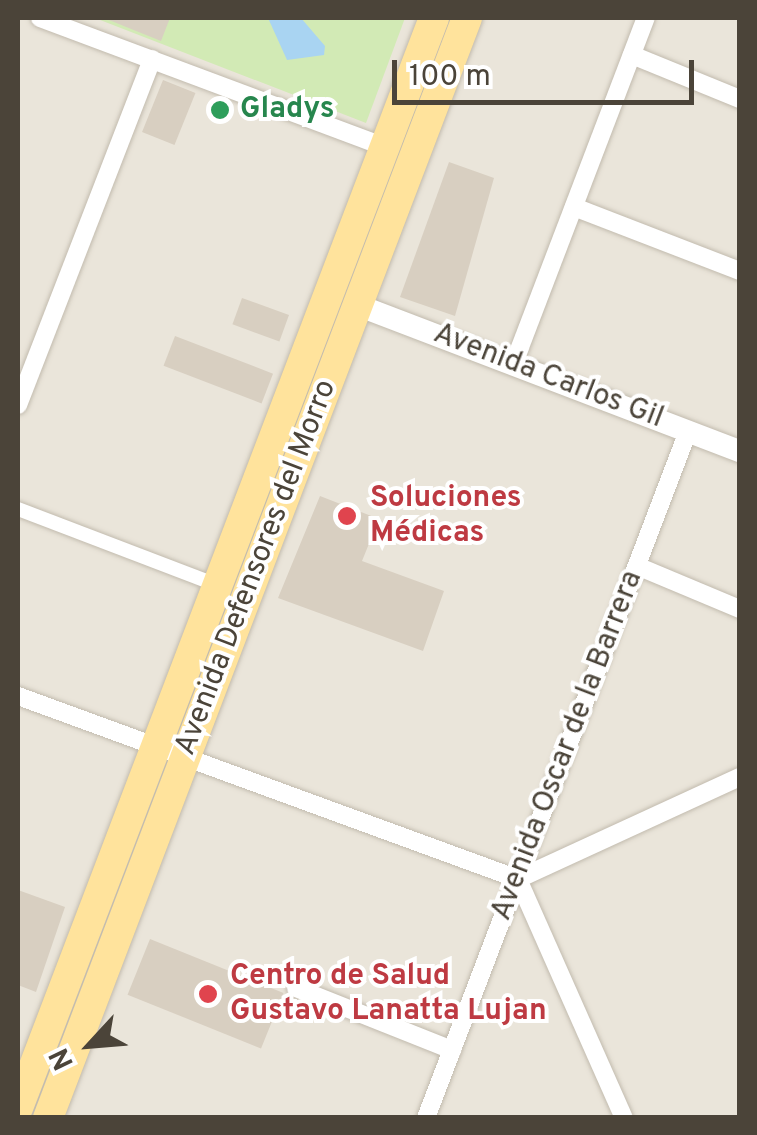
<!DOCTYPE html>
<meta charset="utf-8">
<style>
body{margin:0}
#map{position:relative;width:757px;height:1135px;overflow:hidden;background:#f6f3ec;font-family:Overpass,sans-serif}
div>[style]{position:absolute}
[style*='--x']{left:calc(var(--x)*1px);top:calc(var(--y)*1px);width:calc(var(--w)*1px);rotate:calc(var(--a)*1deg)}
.residential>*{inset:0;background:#eae5da;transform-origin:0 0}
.green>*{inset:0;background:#d2eab5}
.water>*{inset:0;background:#a9d4f2}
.building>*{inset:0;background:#d8cfc1;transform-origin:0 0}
.roads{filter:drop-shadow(0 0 2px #c2bbae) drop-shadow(0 0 2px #c2bbae)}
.pedestrian>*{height:14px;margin:-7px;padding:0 7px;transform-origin:7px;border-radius:7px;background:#fff}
.minor>*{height:18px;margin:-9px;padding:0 9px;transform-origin:9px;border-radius:9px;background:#fff}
.tertiary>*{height:22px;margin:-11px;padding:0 11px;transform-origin:11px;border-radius:11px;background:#fff}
.primary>*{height:30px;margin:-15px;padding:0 15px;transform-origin:15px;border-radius:15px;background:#ffe39c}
.dots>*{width:28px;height:28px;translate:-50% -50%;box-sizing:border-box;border:5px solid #fff;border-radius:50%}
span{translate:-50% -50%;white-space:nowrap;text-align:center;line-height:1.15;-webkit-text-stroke:8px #fff;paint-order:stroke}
.leisure-label{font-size:30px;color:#27864d;font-weight:700}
.left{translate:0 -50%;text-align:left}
.street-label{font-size:30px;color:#4b4439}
.health-label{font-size:30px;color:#be3a42;font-weight:700}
.frame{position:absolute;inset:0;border:20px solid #4b4439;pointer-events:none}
.north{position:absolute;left:40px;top:995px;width:100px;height:100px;-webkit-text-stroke:8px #fff;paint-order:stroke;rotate:244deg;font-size:28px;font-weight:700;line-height:40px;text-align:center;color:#4b4439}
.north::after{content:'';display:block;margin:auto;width:35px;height:45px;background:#4b4439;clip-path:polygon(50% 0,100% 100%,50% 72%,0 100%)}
.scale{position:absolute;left:392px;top:60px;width:302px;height:45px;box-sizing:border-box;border:5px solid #4b4439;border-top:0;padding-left:12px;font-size:30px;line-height:35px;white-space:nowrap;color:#4b4439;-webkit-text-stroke:8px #fff;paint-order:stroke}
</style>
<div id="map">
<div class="residential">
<div style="left:18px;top:18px;width:721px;height:1099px"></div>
</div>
<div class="green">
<div style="clip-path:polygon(95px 18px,405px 18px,366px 123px)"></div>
</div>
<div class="water">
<div style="clip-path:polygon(268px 18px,301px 18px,325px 46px,324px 55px,287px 60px)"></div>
</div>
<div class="building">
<div style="clip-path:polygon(104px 18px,170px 18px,161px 41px)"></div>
<div style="left:163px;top:80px;width:35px;height:56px;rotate:22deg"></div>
<div style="clip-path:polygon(449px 162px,494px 178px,455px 316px,400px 297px)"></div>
<div style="left:242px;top:298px;width:50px;height:28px;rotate:20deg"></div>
<div style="left:175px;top:336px;width:105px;height:32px;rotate:21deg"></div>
<div style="clip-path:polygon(320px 496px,379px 519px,362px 561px,444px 591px,423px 651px,278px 598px)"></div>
<div style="clip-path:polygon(18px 890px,65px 907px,36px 992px,18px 985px)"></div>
<div style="left:150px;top:939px;width:144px;height:60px;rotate:22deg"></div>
</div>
<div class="roads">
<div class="pedestrian">
<div style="--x:18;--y:509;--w:213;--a:20.9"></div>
</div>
<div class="minor">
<div style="--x:40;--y:18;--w:368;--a:20.5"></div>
<div style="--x:632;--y:55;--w:117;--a:22.2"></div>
<div style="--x:574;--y:207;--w:178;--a:21.1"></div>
<div style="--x:514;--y:363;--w:369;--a:-69.1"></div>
<div style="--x:18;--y:405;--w:371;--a:-68.8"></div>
<div style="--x:637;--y:566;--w:112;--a:22.7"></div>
<div style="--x:18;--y:696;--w:532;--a:20.1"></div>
<div style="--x:518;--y:879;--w:244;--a:-24.7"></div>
<div style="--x:518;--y:879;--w:261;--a:66.1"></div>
<div style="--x:296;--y:988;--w:168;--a:21.7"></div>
<div style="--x:426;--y:1118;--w:735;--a:-69.12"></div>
</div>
<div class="tertiary">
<div style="--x:357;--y:305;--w:410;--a:20.9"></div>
</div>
<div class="primary">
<div style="--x:18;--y:1108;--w:1167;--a:-69.11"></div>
<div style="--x:48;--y:1118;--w:1177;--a:-69.15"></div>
</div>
</div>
<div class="dots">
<div style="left:220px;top:110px;background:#2e9e5b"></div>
<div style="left:347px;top:516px;background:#e0444e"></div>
<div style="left:208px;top:994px;background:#e0444e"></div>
</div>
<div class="leisure-label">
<span class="left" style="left:240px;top:110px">Gladys</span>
</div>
<div class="street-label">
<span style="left:548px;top:377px;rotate:21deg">Avenida Carlos Gil</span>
<span style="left:257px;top:568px;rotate:-69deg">Avenida Defensores del Morro</span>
<span style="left:568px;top:746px;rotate:-69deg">Avenida Oscar de la Barrera</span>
</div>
<div class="health-label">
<span class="left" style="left:370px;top:516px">Soluciones<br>Médicas</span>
<span class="left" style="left:230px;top:994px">Centro de Salud<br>Gustavo Lanatta Lujan</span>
</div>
<div class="frame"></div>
<div class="north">N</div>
<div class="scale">100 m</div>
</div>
